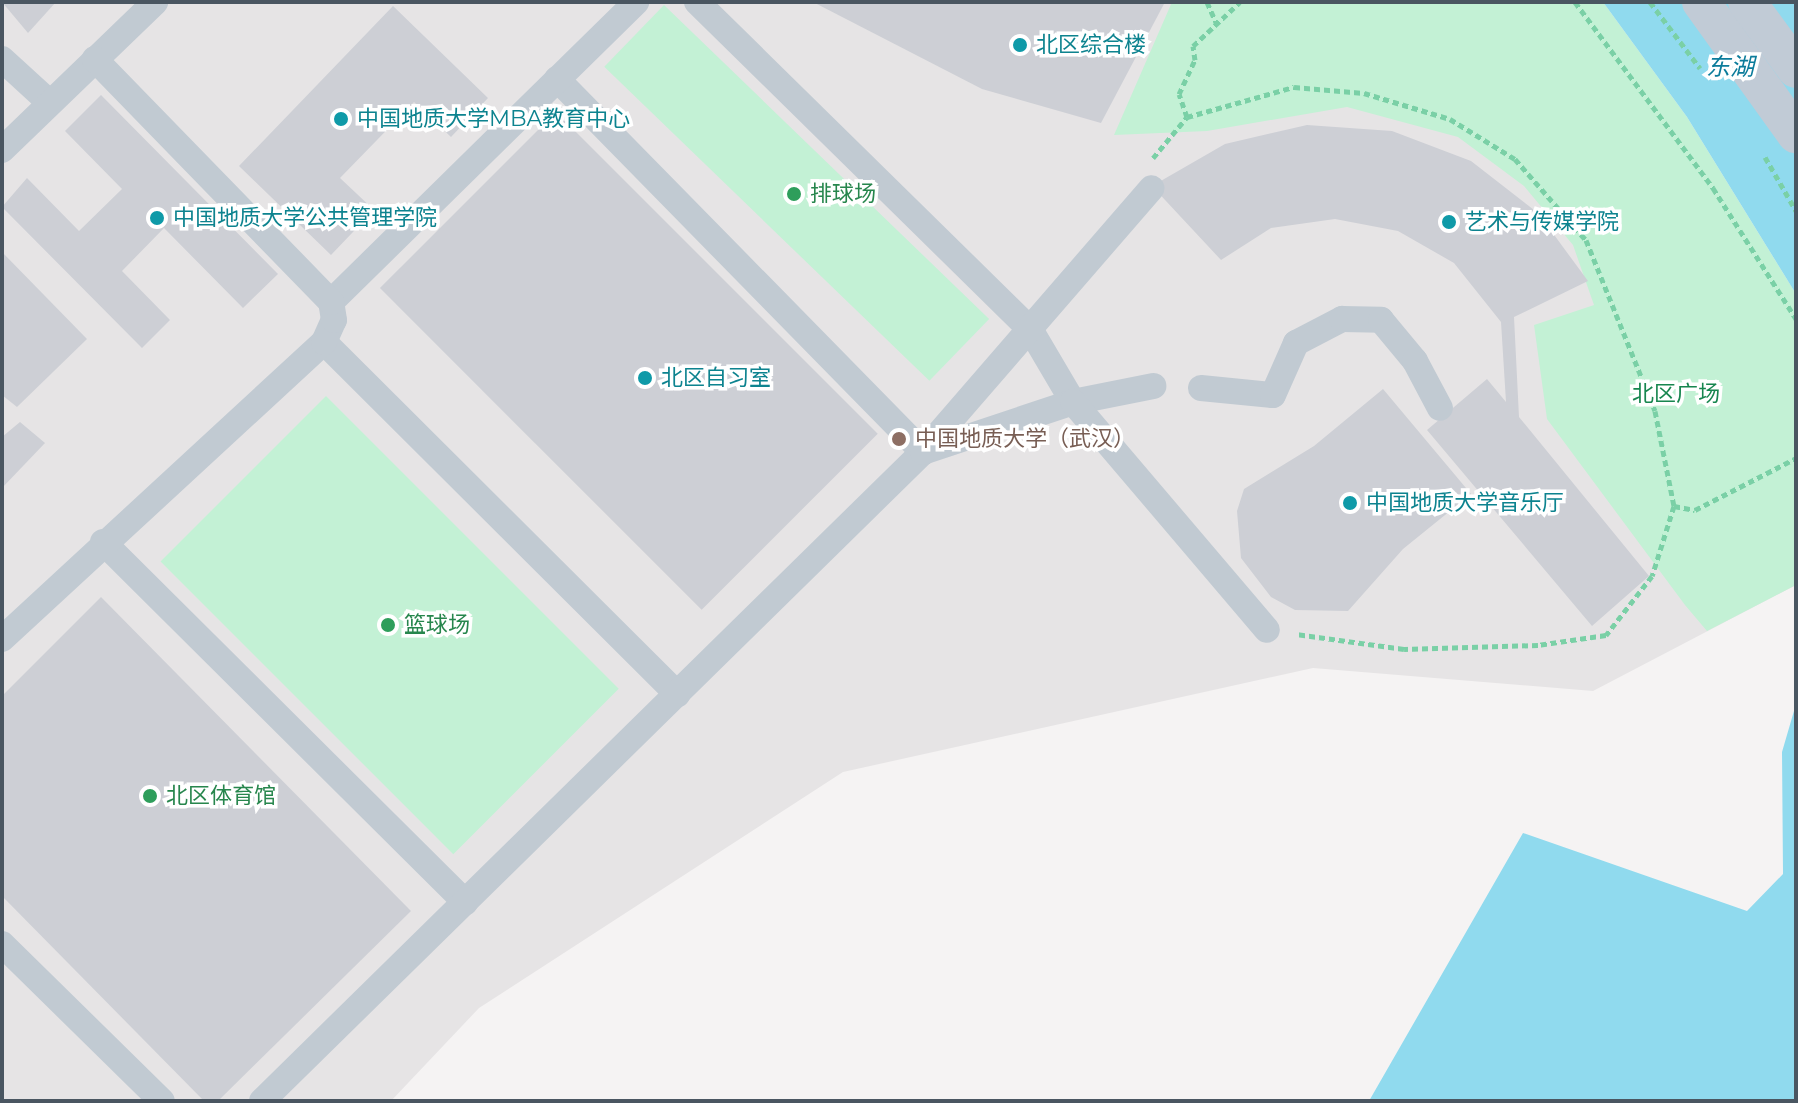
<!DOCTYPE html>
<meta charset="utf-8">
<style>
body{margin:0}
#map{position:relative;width:1798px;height:1103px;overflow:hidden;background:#f5f3f3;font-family:Montserrat,"Noto Sans SC",sans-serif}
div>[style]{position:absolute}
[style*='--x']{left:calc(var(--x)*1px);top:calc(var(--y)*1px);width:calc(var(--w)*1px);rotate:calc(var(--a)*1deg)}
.education>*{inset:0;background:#e6e4e5}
.green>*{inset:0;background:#c3f1d5;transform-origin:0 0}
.water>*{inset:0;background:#90daee}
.building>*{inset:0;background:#cdcfd5;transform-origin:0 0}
.path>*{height:5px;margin-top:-2.5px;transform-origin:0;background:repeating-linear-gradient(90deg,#7ad0a6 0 6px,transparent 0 10px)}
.street>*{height:26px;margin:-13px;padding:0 13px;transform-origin:13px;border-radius:13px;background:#c1cad2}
.secondary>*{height:38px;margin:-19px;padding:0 19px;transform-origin:19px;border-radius:19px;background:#c1cbd6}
.dots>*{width:22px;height:22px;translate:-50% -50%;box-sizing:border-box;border:4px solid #fff;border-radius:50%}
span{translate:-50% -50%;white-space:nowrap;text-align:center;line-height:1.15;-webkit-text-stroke:7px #fff;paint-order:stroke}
.culture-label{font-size:22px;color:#0d838f}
.left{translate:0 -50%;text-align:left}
.leisure-label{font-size:22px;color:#27864d}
.park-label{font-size:22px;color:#17864f}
.education-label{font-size:22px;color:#785e54}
.water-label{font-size:24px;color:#0c7c9b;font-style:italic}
.frame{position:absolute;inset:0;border:4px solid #4a5661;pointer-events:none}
</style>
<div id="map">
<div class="education">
<div style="clip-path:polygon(2px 2px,1603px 2px,1796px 294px,1796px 585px,1593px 691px,1313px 668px,843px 772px,479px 1008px,391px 1101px,2px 1101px)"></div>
</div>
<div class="green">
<div style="clip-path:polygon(1172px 2px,1603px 2px,1687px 117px,1796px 294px,1796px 585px,1707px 631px,1685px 605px,1547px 419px,1534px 325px,1594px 305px,1573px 245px,1524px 186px,1458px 137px,1347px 107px,1207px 131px,1114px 135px)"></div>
<div style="left:664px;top:5px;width:452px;height:86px;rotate:44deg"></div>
<div style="left:326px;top:396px;width:414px;height:234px;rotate:45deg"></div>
</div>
<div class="water">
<div style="clip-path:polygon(1603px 2px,1796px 2px,1796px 294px,1687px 117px)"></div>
<div style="clip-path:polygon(1796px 704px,1796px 1101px,1369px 1101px,1523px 833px,1747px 911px,1783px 874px,1782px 752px)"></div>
</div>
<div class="building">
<div style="clip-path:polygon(2px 2px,56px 2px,28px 33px)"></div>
<div style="clip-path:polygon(813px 2px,1165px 2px,1101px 123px,982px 89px)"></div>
<div style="clip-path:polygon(393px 6px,488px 98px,451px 137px,414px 102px,340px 178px,374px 210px,331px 255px,239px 166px)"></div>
<div style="clip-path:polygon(101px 95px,278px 274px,243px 308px,164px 228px,122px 271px,170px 320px,142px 348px,2px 207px,27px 178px,79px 231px,122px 189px,65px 131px)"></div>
<div style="left:556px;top:112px;width:455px;height:249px;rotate:45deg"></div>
<div style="clip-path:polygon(1307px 125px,1392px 131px,1471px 161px,1538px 213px,1588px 281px,1514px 317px,1519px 417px,1649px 576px,1592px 626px,1427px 430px,1487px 379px,1506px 402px,1501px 322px,1454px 263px,1398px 231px,1335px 219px,1271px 228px,1221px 260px,1152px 186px,1225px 144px)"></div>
<div style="clip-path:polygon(2px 252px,87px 339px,17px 407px,2px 395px)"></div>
<div style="clip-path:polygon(1383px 389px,1471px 494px,1403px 549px,1348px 611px,1295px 610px,1271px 597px,1241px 558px,1237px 511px,1244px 489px,1314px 446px)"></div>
<div style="clip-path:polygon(20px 422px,45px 443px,2px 488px,2px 437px)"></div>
<div style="clip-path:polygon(101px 597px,411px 911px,218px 1101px,204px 1101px,2px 896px,2px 696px)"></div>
</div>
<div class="path">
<div style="--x:1207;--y:2;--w:24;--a:66"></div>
<div style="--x:1575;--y:2;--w:232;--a:53.4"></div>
<div style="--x:1713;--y:188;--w:155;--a:57.6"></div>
<div style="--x:1650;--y:2;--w:83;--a:52.9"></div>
<div style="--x:1187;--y:117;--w:24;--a:-109"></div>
<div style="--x:1179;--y:94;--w:38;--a:-65"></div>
<div style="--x:1195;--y:60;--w:14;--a:-98"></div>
<div style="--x:1193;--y:46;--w:64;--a:-43.1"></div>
<div style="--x:1765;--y:157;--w:62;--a:60.1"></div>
<div style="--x:1153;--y:158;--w:53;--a:-50.3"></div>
<div style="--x:1187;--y:117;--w:111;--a:-15.7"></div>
<div style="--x:1294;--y:87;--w:70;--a:4.9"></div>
<div style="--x:1364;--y:93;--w:90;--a:16.8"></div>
<div style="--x:1450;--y:119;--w:76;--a:31.6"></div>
<div style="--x:1515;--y:159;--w:108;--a:48.8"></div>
<div style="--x:1586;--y:240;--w:184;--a:68"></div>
<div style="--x:1655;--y:411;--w:97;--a:78.7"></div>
<div style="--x:1674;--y:506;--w:73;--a:107.4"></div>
<div style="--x:1652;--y:576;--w:75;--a:127.9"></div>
<div style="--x:1606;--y:635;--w:69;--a:171.6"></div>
<div style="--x:1538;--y:645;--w:134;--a:178.3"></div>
<div style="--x:1404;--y:649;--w:109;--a:-172.1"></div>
<div style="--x:1674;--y:506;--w:21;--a:11"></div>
<div style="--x:1695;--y:510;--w:114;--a:-27.2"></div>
</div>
<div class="street">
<div style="--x:697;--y:2;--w:467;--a:44.5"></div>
<div style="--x:1030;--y:329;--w:85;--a:59.5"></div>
<div style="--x:1073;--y:402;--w:82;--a:-11.3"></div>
<div style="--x:2;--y:59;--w:65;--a:42.5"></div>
<div style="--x:557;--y:79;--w:523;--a:45.54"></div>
<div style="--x:923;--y:452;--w:158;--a:-18.4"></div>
<div style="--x:1073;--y:402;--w:299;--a:49.6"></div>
<div style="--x:2;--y:150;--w:213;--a:-44"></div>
<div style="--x:331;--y:302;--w:428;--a:-44.5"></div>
<div style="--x:324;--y:342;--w:499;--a:44.9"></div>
<div style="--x:1201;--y:388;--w:72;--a:5.6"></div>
<div style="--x:1273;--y:395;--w:57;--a:-66.1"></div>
<div style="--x:1296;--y:343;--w:52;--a:-27.6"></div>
<div style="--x:1342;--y:319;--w:39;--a:1"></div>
<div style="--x:1381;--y:320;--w:53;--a:50.3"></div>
<div style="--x:1415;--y:361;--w:53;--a:62"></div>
<div style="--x:103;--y:542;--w:511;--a:44.84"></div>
<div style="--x:2;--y:639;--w:438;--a:-42.7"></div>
<div style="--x:324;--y:342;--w:24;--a:-66"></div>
<div style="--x:334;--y:320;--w:18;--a:-99"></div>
<div style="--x:331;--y:302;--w:339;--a:-134.2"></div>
<div style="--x:2;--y:944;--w:224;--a:44.5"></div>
<div style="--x:262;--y:1101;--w:926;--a:-44.48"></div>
<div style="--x:923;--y:452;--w:349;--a:-49.1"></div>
</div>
<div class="secondary">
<div style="--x:1701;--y:2;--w:163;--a:54.3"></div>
<div style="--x:1747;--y:2;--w:83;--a:53.8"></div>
</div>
<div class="dots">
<div style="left:1020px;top:45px;background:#0f9aa8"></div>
<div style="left:341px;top:119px;background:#0f9aa8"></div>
<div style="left:794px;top:194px;background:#2e9e5b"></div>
<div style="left:157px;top:218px;background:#0f9aa8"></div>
<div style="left:1449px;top:222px;background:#0f9aa8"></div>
<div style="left:645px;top:378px;background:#0f9aa8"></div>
<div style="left:899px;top:439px;background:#8d6e63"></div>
<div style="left:1350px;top:503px;background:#0f9aa8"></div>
<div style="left:388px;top:625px;background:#2e9e5b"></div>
<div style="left:150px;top:796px;background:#2e9e5b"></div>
</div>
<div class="culture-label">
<span class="left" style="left:1036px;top:45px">北区综合楼</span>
<span class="left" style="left:357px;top:119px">中国地质大学MBA教育中心</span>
<span class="left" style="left:173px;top:218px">中国地质大学公共管理学院</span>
<span class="left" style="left:1465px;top:222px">艺术与传媒学院</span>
<span class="left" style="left:661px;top:378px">北区自习室</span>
<span class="left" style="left:1366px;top:503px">中国地质大学音乐厅</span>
</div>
<div class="leisure-label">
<span class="left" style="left:810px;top:194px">排球场</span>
<span class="left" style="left:404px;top:625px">篮球场</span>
<span class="left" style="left:166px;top:796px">北区体育馆</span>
</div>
<div class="park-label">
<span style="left:1676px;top:394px">北区广场</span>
</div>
<div class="education-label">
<span class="left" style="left:915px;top:439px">中国地质大学（武汉）</span>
</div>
<div class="water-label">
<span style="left:1730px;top:67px">东湖</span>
</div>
<div class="frame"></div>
</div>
